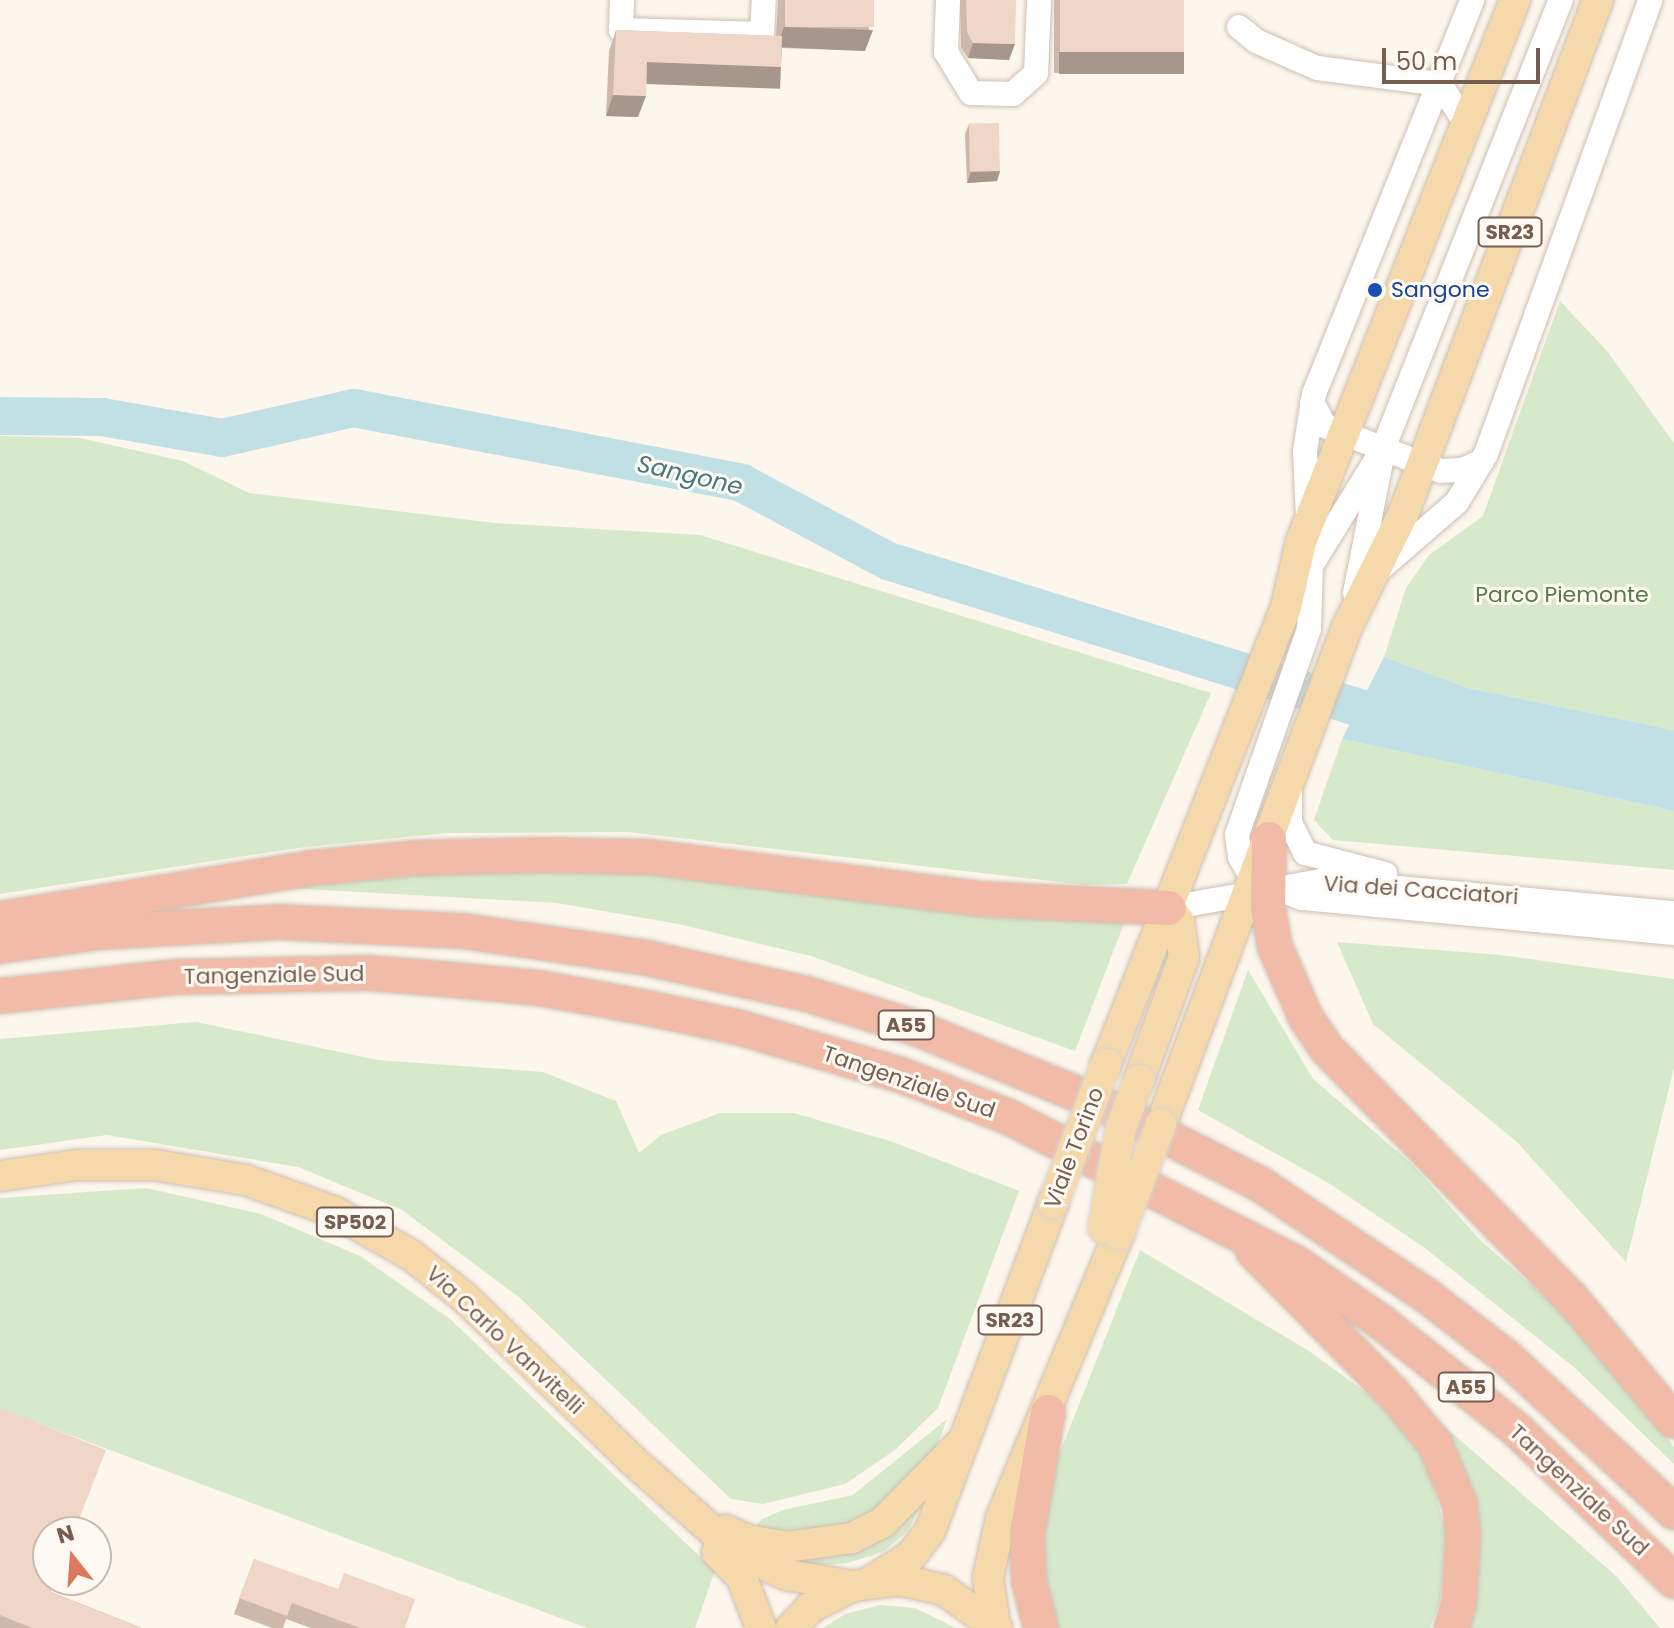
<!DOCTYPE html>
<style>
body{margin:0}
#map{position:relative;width:1674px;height:1628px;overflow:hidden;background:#fcf6ec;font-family:Poppins,sans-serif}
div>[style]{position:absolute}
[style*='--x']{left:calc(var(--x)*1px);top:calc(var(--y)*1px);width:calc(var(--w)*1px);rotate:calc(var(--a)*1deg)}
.green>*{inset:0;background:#d7e9cb}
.water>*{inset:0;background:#c1e0e5}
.river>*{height:38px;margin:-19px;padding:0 19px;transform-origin:19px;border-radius:19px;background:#c1e0e5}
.roads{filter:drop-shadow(0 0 2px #cebeb2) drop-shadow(0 0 2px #cebeb2)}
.minor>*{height:24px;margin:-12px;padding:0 12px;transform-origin:12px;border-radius:12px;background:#fff}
.major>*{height:30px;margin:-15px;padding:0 15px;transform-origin:15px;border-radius:15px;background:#f5d9aa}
.highway>*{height:34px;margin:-17px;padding:0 17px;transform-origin:17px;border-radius:17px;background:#f1bba8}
.bridges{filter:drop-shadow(0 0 2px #d9d2ce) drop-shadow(0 0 2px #d9d2ce)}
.major-bridge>*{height:30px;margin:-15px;padding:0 15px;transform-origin:15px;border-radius:15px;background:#f5d9aa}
.wall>*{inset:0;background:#ceb8aa;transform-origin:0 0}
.shaded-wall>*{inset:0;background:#a7968b;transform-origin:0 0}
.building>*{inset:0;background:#efd6c6;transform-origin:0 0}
.dots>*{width:22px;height:22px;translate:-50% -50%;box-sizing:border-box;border:4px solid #fefaf3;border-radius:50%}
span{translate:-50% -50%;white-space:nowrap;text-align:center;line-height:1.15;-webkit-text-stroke:6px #fefaf3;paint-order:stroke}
.shield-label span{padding:2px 6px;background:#fefaf3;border:2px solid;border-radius:6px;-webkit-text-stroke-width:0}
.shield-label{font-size:20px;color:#765d50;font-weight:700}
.transit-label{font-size:22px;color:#164399}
.left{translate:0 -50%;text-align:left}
.park-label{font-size:22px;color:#577a48}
.street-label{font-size:22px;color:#765d50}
.water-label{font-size:24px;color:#477780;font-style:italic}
.north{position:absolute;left:32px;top:1516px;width:80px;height:80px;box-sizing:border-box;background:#fefaf3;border:2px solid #c8bbb2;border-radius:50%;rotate:343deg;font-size:22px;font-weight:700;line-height:32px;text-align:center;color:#765d50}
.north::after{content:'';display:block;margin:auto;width:28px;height:36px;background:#dc785b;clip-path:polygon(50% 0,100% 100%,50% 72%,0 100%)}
.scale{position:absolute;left:1382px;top:48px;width:158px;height:36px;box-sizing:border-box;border:4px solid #765d50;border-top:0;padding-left:10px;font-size:24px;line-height:28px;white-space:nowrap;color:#765d50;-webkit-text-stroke:6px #fefaf3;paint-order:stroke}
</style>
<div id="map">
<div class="green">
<div style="clip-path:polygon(1560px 301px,1607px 351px,1674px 443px,1674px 730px,1468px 688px,1384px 657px,1406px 588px,1429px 555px,1483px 516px)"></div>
<div style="clip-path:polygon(0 436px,80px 438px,183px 461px,249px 493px,495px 523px,700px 535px,1211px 693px,1127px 884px,1085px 885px,628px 832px,446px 833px,297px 848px,0 894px)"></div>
<div style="clip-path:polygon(1342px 739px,1674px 811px,1674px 870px,1333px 840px,1314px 820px)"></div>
<div style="clip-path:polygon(453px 871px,687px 872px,1125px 921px,1075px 1051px,811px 956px,678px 924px,557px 903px,286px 888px)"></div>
<div style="clip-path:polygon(1337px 942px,1501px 955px,1674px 979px,1674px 1068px,1626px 1262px,1517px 1142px,1373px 1024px)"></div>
<div style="clip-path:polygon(1248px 970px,1313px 1079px,1413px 1165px,1481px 1241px,1563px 1312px,1661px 1429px,1674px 1447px,1674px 1464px,1575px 1368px,1425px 1248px,1330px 1184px,1198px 1110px)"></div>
<div style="clip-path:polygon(196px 1022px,378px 1060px,543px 1072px,616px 1101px,639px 1153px,661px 1135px,720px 1113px,794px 1113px,893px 1142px,1019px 1191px,938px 1408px,895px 1450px,845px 1484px,763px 1504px,731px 1499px,520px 1298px,402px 1210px,298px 1167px,107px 1135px,0 1150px,0 1039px)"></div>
<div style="clip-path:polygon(146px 1188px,261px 1214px,360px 1256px,450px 1319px,715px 1571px,695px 1628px,587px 1628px,0 1409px,0 1198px)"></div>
<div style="clip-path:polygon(1140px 1250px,1309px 1351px,1372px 1397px,1415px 1444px,1430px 1475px,1447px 1535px,1440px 1601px,1430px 1628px,1052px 1628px,1036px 1570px,1048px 1483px)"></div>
<div style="clip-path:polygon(947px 1419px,934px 1454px,873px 1515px,835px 1531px,799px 1536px,751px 1532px,762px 1519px,783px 1510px,853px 1495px)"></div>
<div style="clip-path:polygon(1443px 1425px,1616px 1576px,1660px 1628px,1468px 1628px,1479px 1561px,1473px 1501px)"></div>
<div style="clip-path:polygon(922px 1503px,908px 1531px,883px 1552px,848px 1563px,797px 1567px,756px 1555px)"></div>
<div style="clip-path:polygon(880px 1605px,915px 1608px,956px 1628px,823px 1628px,845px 1614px)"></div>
</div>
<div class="water">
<div style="clip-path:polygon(1384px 657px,1468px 688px,1674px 730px,1674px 811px,1342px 739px)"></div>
</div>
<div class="river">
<div style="--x:0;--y:416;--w:102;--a:0.6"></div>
<div style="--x:102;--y:417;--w:122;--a:9.9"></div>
<div style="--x:222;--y:438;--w:135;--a:-12.8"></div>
<div style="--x:354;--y:408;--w:395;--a:10.9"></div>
<div style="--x:742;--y:483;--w:166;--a:28.1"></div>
<div style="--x:888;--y:561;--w:545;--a:17.3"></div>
</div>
<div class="roads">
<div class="minor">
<div style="--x:622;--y:0;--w:30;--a:92"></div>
<div style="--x:621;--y:30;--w:141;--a:1.6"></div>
<div style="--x:762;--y:34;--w:34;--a:-87"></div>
<div style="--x:948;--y:0;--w:52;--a:92.2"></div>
<div style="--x:946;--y:52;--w:48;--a:58.6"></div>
<div style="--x:971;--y:93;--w:42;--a:1.4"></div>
<div style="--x:1013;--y:94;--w:31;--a:-42"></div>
<div style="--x:1036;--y:73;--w:73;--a:-87.6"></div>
<div style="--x:1239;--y:27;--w:22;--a:39"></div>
<div style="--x:1256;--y:41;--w:67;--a:23.9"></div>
<div style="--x:1317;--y:68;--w:124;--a:7.4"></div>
<div style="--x:1440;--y:84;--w:49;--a:56.6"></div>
<div style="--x:1312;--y:402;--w:27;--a:62"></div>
<div style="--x:1325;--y:426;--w:124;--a:21.2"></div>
<div style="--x:1441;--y:471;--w:22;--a:-3"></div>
<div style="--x:1463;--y:470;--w:21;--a:-25"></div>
<div style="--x:1308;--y:518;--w:67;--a:-92.6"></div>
<div style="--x:1305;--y:451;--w:58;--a:-81"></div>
<div style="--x:1314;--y:394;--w:424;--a:-68.1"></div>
<div style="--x:1311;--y:565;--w:64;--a:91.8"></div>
<div style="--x:1309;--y:629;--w:218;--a:109.3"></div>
<div style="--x:1237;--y:835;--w:22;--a:82"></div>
<div style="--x:1240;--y:857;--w:28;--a:60"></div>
<div style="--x:1254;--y:881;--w:51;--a:19.5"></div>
<div style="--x:1302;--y:898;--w:374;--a:5.4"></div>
<div style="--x:1374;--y:574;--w:110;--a:-40.9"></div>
<div style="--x:1457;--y:502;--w:56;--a:-58.9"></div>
<div style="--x:1486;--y:454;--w:483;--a:-70.1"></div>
<div style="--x:1304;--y:577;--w:150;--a:-58.3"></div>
<div style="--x:1383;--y:449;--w:483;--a:-68.4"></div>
<div style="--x:1355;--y:593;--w:139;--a:-78.8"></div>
<div style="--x:1290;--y:790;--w:33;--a:90"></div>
<div style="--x:1290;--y:823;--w:34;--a:63"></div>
<div style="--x:1305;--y:853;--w:83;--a:14.7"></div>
<div style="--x:1169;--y:908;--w:154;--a:-10.1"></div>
<div style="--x:1321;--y:881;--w:354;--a:5.2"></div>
</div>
<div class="major">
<div style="--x:1106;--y:1064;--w:491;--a:-68.5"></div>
<div style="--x:1286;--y:607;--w:67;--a:-77"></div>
<div style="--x:1301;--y:542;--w:583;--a:-68.45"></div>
<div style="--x:1139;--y:1080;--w:131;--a:-69.9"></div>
<div style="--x:1184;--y:957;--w:36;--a:-98"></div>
<div style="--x:1179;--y:921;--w:16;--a:-128"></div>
<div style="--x:1161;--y:1124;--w:531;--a:-69.48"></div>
<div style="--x:1347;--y:627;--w:128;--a:-63.6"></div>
<div style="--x:1404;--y:512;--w:548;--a:-69.25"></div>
<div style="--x:0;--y:1176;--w:78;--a:-8.1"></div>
<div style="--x:77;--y:1165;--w:78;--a:0"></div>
<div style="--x:155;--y:1165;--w:92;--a:9.4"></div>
<div style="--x:246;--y:1180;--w:95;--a:19.8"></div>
<div style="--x:335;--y:1212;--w:87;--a:29.5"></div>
<div style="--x:411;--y:1255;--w:66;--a:38.3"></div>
<div style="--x:463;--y:1296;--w:234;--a:44.1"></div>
<div style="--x:631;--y:1459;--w:142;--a:41.3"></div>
<div style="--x:738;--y:1553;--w:54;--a:24.2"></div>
<div style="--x:787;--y:1575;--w:67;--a:9.5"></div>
<div style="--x:726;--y:1530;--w:23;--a:25"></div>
<div style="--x:747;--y:1540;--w:41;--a:9.9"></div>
<div style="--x:787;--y:1547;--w:66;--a:-7.9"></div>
<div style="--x:852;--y:1538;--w:35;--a:-27"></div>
<div style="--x:883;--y:1522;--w:107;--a:-45.4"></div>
<div style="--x:717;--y:1552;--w:36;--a:46"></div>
<div style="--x:742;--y:1578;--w:53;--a:69.2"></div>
<div style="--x:870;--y:1582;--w:49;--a:-32.4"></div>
<div style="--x:911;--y:1556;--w:31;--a:-53"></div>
<div style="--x:930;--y:1531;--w:350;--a:-69.4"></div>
<div style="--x:995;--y:1626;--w:49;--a:-98.3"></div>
<div style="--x:988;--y:1578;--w:61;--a:-77.8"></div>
<div style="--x:1001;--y:1518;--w:305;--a:-67.5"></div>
<div style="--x:791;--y:1628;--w:29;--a:-46"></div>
<div style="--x:811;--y:1607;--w:47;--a:-26.6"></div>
<div style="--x:853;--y:1586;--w:46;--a:-7.4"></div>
<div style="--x:899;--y:1580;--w:46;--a:12.5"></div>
<div style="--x:944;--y:1590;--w:65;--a:35.6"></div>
</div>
<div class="highway">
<div style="--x:1269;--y:839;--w:69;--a:90.8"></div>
<div style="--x:1268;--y:908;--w:40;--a:80"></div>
<div style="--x:1275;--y:947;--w:77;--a:66.4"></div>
<div style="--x:1306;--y:1018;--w:37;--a:56"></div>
<div style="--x:1327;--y:1049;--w:349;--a:45.6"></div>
<div style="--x:1571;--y:1298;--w:160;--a:50.1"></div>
<div style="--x:0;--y:919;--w:314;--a:-9.3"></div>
<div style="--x:310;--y:868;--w:105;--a:-5.4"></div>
<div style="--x:415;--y:858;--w:127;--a:-1.4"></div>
<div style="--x:542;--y:855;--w:107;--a:1.1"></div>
<div style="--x:649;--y:857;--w:334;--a:7.2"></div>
<div style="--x:980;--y:899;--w:189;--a:2.7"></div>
<div style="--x:0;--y:946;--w:101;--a:-8"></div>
<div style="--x:100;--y:932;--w:179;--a:-3.2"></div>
<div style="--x:279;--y:922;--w:184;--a:2.8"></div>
<div style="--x:463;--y:931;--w:186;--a:8.3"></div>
<div style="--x:647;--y:958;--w:164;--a:12.7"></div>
<div style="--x:807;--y:994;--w:111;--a:17.3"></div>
<div style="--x:913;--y:1027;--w:204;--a:22.2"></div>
<div style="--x:1102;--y:1104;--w:177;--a:26.9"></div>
<div style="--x:1260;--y:1184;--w:201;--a:33.8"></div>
<div style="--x:1427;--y:1296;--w:98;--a:37.6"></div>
<div style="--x:1505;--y:1356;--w:230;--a:42.7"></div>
<div style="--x:0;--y:996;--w:177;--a:-6.2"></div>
<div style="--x:176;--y:977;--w:192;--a:-1.2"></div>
<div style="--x:368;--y:973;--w:75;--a:4.6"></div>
<div style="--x:443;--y:979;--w:96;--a:5.4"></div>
<div style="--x:539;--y:988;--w:106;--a:10.4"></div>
<div style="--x:643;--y:1007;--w:100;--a:12.1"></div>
<div style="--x:741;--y:1028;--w:167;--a:16.4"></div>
<div style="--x:901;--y:1075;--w:116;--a:21.3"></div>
<div style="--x:1009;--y:1117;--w:323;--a:27"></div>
<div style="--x:1297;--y:1264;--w:102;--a:34.6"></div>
<div style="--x:1381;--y:1322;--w:172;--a:38.4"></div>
<div style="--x:1516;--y:1429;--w:219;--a:43.9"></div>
<div style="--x:1253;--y:1251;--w:199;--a:45.4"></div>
<div style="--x:1393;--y:1393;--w:66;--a:50.5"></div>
<div style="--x:1435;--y:1444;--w:66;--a:67.7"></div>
<div style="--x:1460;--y:1505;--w:31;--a:84"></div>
<div style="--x:1463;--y:1536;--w:67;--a:93.4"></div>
<div style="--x:1459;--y:1603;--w:26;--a:106"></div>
<div style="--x:1041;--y:1628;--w:48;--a:-104.6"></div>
<div style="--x:1029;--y:1582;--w:48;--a:-92.4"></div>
<div style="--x:1027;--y:1534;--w:124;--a:-80.2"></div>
</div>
</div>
<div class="bridges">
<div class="major-bridge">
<div style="--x:1053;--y:1203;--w:149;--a:-69.1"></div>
<div style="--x:1103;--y:1228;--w:103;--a:-79.9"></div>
<div style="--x:1121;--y:1127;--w:50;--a:-69"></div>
<div style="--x:1119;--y:1234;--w:118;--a:-69.1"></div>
</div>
</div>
<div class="wall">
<div style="clip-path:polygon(778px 0,874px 0,865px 51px,782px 48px,781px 67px,773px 88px,646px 83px,638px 117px,606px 116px,609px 51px,616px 30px,776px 36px)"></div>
<div style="clip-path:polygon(960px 0,1016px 0,1009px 60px,968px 58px,961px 48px)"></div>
<div style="left:1054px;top:0;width:130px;height:73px"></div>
<div style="clip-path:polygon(969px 124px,1000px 171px,997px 181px,967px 183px,965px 134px)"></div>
<div style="clip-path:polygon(0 1408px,51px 1592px,142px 1628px,0 1628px)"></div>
<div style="clip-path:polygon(254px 1559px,405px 1628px,311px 1628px,286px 1619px,283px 1628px,272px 1628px,234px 1614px)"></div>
</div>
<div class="shaded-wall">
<div style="clip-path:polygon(784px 27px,873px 30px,865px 51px,776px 47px)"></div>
<div style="clip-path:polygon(973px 43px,1015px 44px,1009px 60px,968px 58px)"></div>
<div style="left:1059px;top:52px;width:125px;height:22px"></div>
<div style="left:647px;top:62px;width:134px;height:22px;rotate:2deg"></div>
<div style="clip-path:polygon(613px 95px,646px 96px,638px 117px,606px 116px)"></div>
<div style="clip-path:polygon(1000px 171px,997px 181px,967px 183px,971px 172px)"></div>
</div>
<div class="building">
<div style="left:785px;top:0;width:89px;height:27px"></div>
<div style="clip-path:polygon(966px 0,1016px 0,1015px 44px,973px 43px,967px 32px)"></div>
<div style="left:1060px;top:0;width:124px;height:52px"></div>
<div style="clip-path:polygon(616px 30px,782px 36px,781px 67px,647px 62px,646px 96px,613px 95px)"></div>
<div style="left:999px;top:123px;width:48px;height:30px;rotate:89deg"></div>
<div style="clip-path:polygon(0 1408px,106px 1450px,74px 1532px,48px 1532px,48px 1580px,55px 1580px,50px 1592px,142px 1628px,32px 1628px,0 1615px)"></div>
<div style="clip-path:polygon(254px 1559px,338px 1589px,344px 1573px,415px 1599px,405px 1628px,360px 1628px,292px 1603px,287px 1616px,239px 1598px)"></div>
</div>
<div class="dots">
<div style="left:1375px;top:290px;background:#1a4fb4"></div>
</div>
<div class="shield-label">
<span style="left:1510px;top:232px">SR23</span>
<span style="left:906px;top:1025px">A55</span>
<span style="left:355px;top:1222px">SP502</span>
<span style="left:1010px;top:1320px">SR23</span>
<span style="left:1466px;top:1387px">A55</span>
</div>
<div class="transit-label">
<span class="left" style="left:1391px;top:290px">Sangone</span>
</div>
<div class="park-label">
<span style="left:1562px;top:595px">Parco Piemonte</span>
</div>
<div class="street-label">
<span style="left:1421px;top:890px;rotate:4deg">Via dei Cacciatori</span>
<span style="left:274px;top:975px;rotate:-1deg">Tangenziale Sud</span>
<span style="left:909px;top:1082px;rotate:19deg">Tangenziale Sud</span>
<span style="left:1074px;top:1148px;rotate:-69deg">Viale Torino</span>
<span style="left:505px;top:1340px;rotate:43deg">Via Carlo Vanvitelli</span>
<span style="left:1579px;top:1490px;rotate:43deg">Tangenziale Sud</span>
</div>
<div class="water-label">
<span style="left:690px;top:475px;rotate:13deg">Sangone</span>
</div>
<div class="north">N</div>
<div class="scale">50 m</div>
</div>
